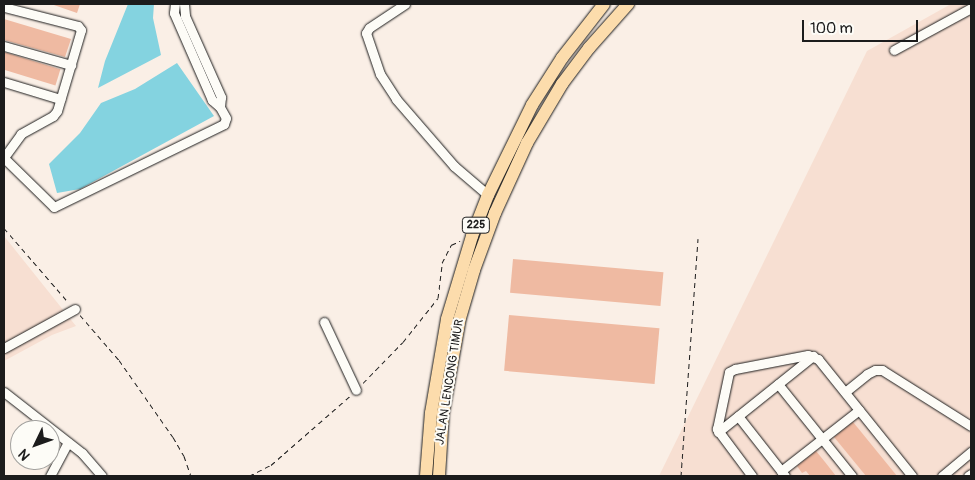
<!DOCTYPE html>
<style>
body{margin:0}
#map{position:relative;width:975px;height:480px;overflow:hidden;background:#faefe6;font-family:Pangolin,sans-serif}
div>[style]{position:absolute}
[style*='--x']{left:calc(var(--x)*1px);top:calc(var(--y)*1px);width:calc(var(--w)*1px);rotate:calc(var(--a)*1deg)}
.built>*{inset:0;background:#f7dfd2}
.water>*{inset:0;background:#84d3e0}
.building>*{inset:0;background:#efbaa2;transform-origin:0 0}
.path>*{height:1px;margin-top:-0.5px;transform-origin:0;background:repeating-linear-gradient(90deg,#1c1c1c 0 5px,transparent 0 9px)}
.roads{filter:drop-shadow(0 0 1px #1c1c1c) drop-shadow(0 0 1px #1c1c1c)}
.minor>*{height:9px;margin:-4.5px;padding:0 4.5px;transform-origin:4.5px;border-radius:4.5px;background:#fdfcf7}
.highway>*{height:12px;margin:-6px;padding:0 6px;transform-origin:6px;border-radius:6px;background:#fcdcac}
span{translate:-50% -50%;white-space:nowrap;text-align:center;line-height:1.15;-webkit-text-stroke:4px #fdfcf7;paint-order:stroke}
.shield-label span{padding:1px 4px;background:#fdfcf7;border:1px solid;border-radius:4px;-webkit-text-stroke-width:0}
.shield-label{font-size:11px;color:#1c1c1c;font-weight:700}
.street-label{font-size:12px;color:#1c1c1c}
.frame{position:absolute;inset:0;border:5px solid #1c1c1c;pointer-events:none}
.north{position:absolute;left:10px;top:420px;width:50px;height:50px;box-sizing:border-box;background:#fdfcf7;border:1px solid #a3a29f;border-radius:50%;rotate:228deg;font-size:14px;font-weight:700;line-height:20px;text-align:center;color:#1c1c1c}
.north::after{content:'';display:block;margin:auto;width:18px;height:22px;background:#1c1c1c;clip-path:polygon(50% 0,100% 100%,50% 72%,0 100%)}
.scale{position:absolute;left:802px;top:20px;width:116px;height:22px;box-sizing:border-box;border:2px solid #1c1c1c;border-top:0;padding-left:6px;font-size:15px;line-height:18px;white-space:nowrap;color:#1c1c1c;-webkit-text-stroke:4px #fdfcf7;paint-order:stroke}
</style>
<div id="map">
<div class="built">
<div style="clip-path:polygon(951px 4px,971px 4px,971px 476px,659px 476px,867px 51px)"></div>
<div style="clip-path:polygon(4px 236px,76px 326px,52px 335px,4px 361px)"></div>
</div>
<div class="water">
<div style="clip-path:polygon(128px 4px,154px 4px,153px 18px,161px 55px,98px 88px,105px 61px)"></div>
<div style="clip-path:polygon(177px 63px,214px 116px,80px 189px,57px 193px,49px 164px,80px 133px,101px 103px,135px 89px)"></div>
</div>
<div class="building">
<div style="clip-path:polygon(51px 4px,80px 4px,77px 13px)"></div>
<div style="clip-path:polygon(4px 19px,71px 39px,65px 57px,4px 40px)"></div>
<div style="left:4px;top:52px;width:59px;height:17px;rotate:17deg"></div>
<div style="left:513px;top:259px;width:151px;height:34px;rotate:5deg"></div>
<div style="left:509px;top:315px;width:151px;height:56px;rotate:5deg"></div>
<div style="clip-path:polygon(853px 422px,862px 433px,897px 476px,866px 476px,834px 437px)"></div>
<div style="clip-path:polygon(816px 451px,825px 462px,836px 476px,810px 476px,806px 471px,802px 473px,797px 466px)"></div>
</div>
<div class="path">
<div style="--x:4;--y:228;--w:99;--a:49.1"></div>
<div style="--x:80;--y:315;--w:60;--a:49.1"></div>
<div style="--x:119;--y:360;--w:94;--a:55"></div>
<div style="--x:173;--y:437;--w:22;--a:60"></div>
<div style="--x:184;--y:456;--w:21;--a:71"></div>
<div style="--x:363;--y:383;--w:57;--a:-45.7"></div>
<div style="--x:403;--y:342;--w:56;--a:-51.5"></div>
<div style="--x:438;--y:298;--w:35;--a:-83"></div>
<div style="--x:442;--y:263;--w:20;--a:-63"></div>
<div style="--x:451;--y:245;--w:10;--a:-24"></div>
<div style="--x:249;--y:476;--w:25;--a:-27"></div>
<div style="--x:271;--y:465;--w:105;--a:-41.1"></div>
<div style="--x:681;--y:476;--w:238;--a:-85.9"></div>
</div>
<div class="roads">
<div class="minor">
<div style="--x:184;--y:4;--w:12;--a:85"></div>
<div style="--x:185;--y:16;--w:89;--a:66"></div>
<div style="--x:221;--y:97;--w:10;--a:96"></div>
<div style="--x:405;--y:4;--w:43;--a:146.3"></div>
<div style="--x:369;--y:28;--w:6;--a:121"></div>
<div style="--x:366;--y:33;--w:43;--a:71.1"></div>
<div style="--x:380;--y:74;--w:30;--a:57"></div>
<div style="--x:396;--y:99;--w:89;--a:49.1"></div>
<div style="--x:454;--y:166;--w:45;--a:40.5"></div>
<div style="--x:4;--y:7;--w:76;--a:14.4"></div>
<div style="--x:78;--y:26;--w:5;--a:53"></div>
<div style="--x:81;--y:30;--w:84;--a:106.5"></div>
<div style="--x:57;--y:111;--w:6;--a:129"></div>
<div style="--x:53;--y:116;--w:37;--a:151"></div>
<div style="--x:21;--y:134;--w:29;--a:126"></div>
<div style="--x:4;--y:46;--w:70;--a:15.8"></div>
<div style="--x:894;--y:50;--w:88;--a:-28.6"></div>
<div style="--x:4;--y:82;--w:59;--a:16.9"></div>
<div style="--x:4;--y:158;--w:70;--a:44.4"></div>
<div style="--x:54;--y:207;--w:189;--a:-26"></div>
<div style="--x:224;--y:124;--w:6;--a:-72"></div>
<div style="--x:226;--y:118;--w:13;--a:-119"></div>
<div style="--x:220;--y:107;--w:11;--a:-139"></div>
<div style="--x:212;--y:100;--w:95;--a:-113.6"></div>
<div style="--x:174;--y:13;--w:9;--a:-84"></div>
<div style="--x:324;--y:322;--w:75;--a:64.8"></div>
<div style="--x:4;--y:348;--w:81;--a:-28.8"></div>
<div style="--x:778;--y:384;--w:118;--a:51.2"></div>
<div style="--x:4;--y:392;--w:99;--a:38"></div>
<div style="--x:82;--y:453;--w:30;--a:49"></div>
<div style="--x:845;--y:392;--w:28;--a:-39"></div>
<div style="--x:867;--y:374;--w:9;--a:-27"></div>
<div style="--x:875;--y:370;--w:7;--a:0"></div>
<div style="--x:882;--y:370;--w:105;--a:32.2"></div>
<div style="--x:738;--y:416;--w:76;--a:51.9"></div>
<div style="--x:718;--y:432;--w:122;--a:-38.7"></div>
<div style="--x:781;--y:471;--w:99;--a:-38"></div>
<div style="--x:50;--y:476;--w:38;--a:-62"></div>
<div style="--x:752;--y:476;--w:59;--a:-126.7"></div>
<div style="--x:717;--y:429;--w:58;--a:-78.1"></div>
<div style="--x:729;--y:372;--w:7;--a:-27"></div>
<div style="--x:735;--y:369;--w:74;--a:-10.9"></div>
<div style="--x:808;--y:355;--w:11;--a:22"></div>
<div style="--x:818;--y:359;--w:150;--a:51.2"></div>
<div style="--x:942;--y:476;--w:38;--a:-40"></div>
<div style="--x:968;--y:476;--w:4;--a:-34"></div>
</div>
<div class="highway">
<div style="--x:426;--y:476;--w:63;--a:-85.5"></div>
<div style="--x:431;--y:413;--w:95;--a:-80.3"></div>
<div style="--x:447;--y:319;--w:87;--a:-73.2"></div>
<div style="--x:472;--y:236;--w:44;--a:-68.7"></div>
<div style="--x:488;--y:195;--w:100;--a:-63.9"></div>
<div style="--x:532;--y:105;--w:56;--a:-57.4"></div>
<div style="--x:562;--y:58;--w:68;--a:-52.1"></div>
<div style="--x:439;--y:476;--w:63;--a:-86.4"></div>
<div style="--x:443;--y:413;--w:97;--a:-79.9"></div>
<div style="--x:460;--y:318;--w:50;--a:-73.7"></div>
<div style="--x:474;--y:270;--w:61;--a:-69.8"></div>
<div style="--x:495;--y:213;--w:77;--a:-65.4"></div>
<div style="--x:527;--y:143;--w:69;--a:-59.3"></div>
<div style="--x:562;--y:84;--w:45;--a:-53.1"></div>
<div style="--x:589;--y:48;--w:59;--a:-48.4"></div>
</div>
</div>
<div class="shield-label">
<span style="left:476px;top:225px">225</span>
</div>
<div class="street-label">
<span style="left:450px;top:382px;rotate:-81deg">JALAN LENCONG TIMUR</span>
</div>
<div class="frame"></div>
<div class="north">N</div>
<div class="scale">100 m</div>
</div>
